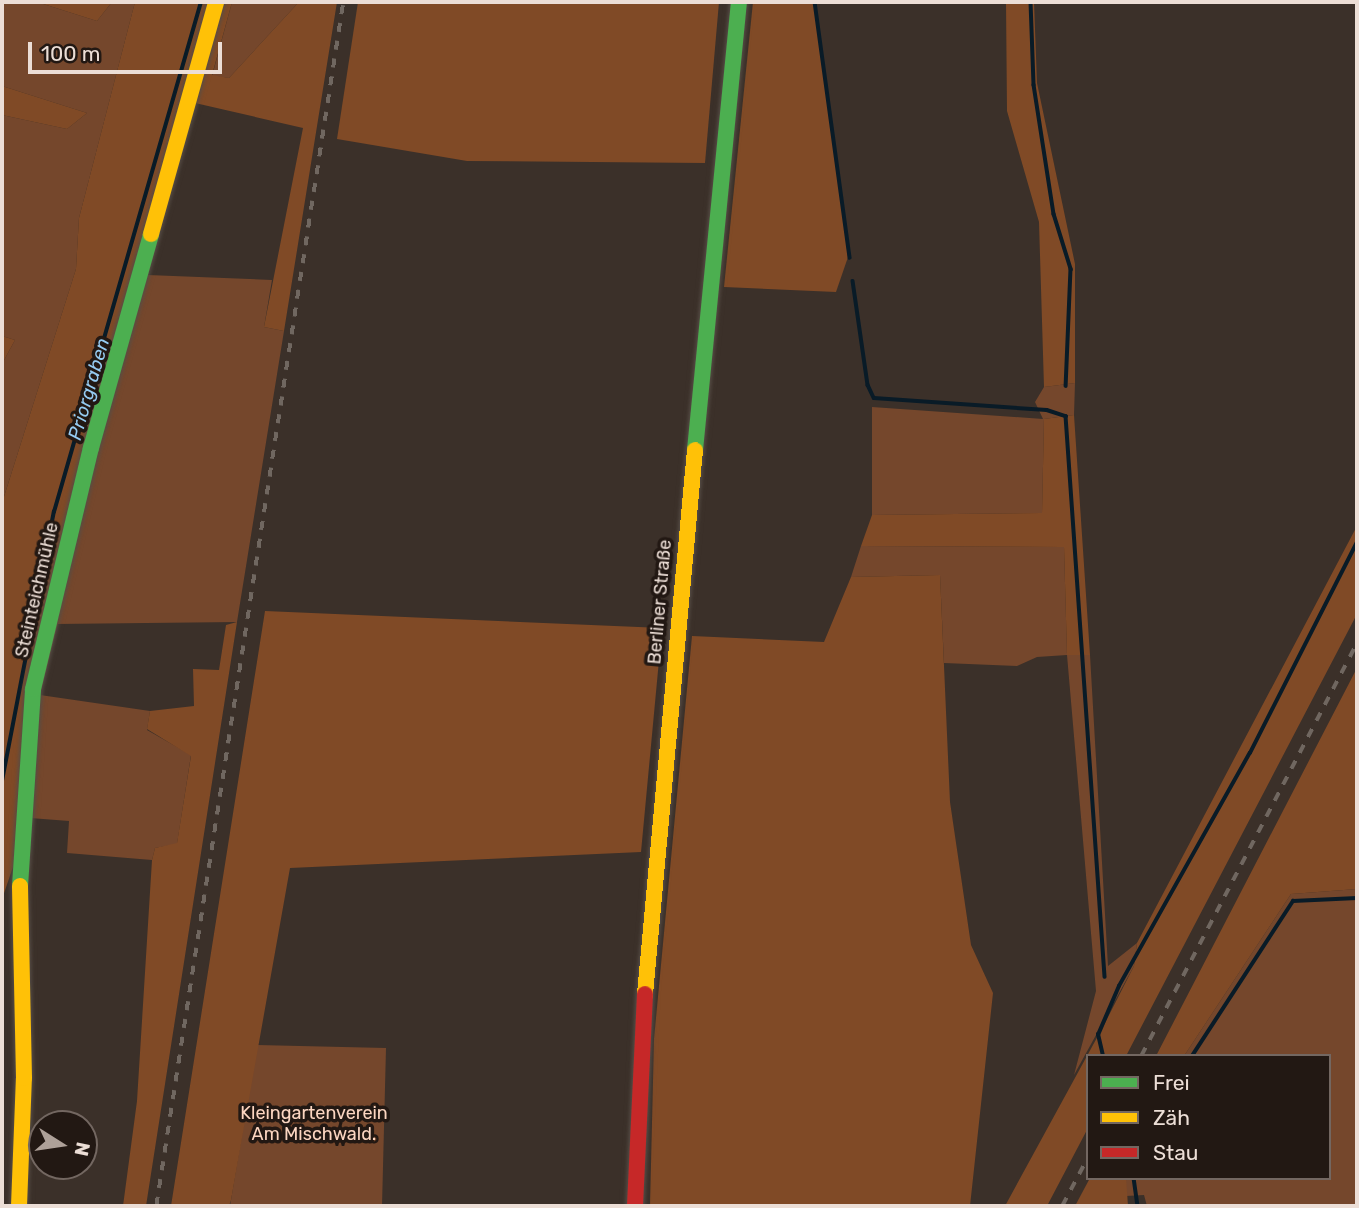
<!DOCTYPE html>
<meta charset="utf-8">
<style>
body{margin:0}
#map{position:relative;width:1359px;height:1208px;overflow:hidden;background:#3b3029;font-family:Rubik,sans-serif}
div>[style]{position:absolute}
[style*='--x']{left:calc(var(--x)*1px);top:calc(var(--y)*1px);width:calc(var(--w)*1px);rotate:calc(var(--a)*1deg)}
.green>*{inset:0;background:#75472c}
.forest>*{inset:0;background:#804a26}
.stream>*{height:3.5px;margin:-1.75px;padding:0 1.75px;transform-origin:1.75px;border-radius:1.75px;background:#091b27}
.roads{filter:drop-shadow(0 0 2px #564d46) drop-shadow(0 0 2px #564d46)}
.fast>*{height:16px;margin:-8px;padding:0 8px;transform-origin:8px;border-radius:8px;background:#4caf50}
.slow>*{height:16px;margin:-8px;padding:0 8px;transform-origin:8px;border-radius:8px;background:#ffc107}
.jam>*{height:16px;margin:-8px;padding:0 8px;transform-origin:8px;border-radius:8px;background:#c62828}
.rail>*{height:3.5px;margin-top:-1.75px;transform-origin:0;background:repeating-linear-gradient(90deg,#706760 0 9px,transparent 0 18px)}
span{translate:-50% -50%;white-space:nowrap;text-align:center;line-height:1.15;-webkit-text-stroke:7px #221813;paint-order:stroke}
.street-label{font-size:18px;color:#ecded6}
.park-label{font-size:18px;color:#fcd6c1}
.water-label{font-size:19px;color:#96cbf1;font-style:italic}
.frame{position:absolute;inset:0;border:4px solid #ecded6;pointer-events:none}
.legend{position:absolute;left:1086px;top:1054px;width:245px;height:126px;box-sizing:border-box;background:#221813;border:2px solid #736761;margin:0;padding:9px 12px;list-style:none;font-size:21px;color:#ecded6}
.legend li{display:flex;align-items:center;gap:14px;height:35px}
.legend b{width:35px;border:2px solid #736761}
.north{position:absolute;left:28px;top:1110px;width:70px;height:70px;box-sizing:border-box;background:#221813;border:2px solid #736761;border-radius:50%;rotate:102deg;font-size:19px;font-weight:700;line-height:28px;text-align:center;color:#ecded6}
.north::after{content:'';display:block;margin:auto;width:24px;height:32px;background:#aea199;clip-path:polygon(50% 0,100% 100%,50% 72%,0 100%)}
.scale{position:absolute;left:28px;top:42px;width:194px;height:32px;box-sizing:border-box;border:4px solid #ecded6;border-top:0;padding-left:9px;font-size:21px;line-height:24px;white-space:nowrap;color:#ecded6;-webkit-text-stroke:5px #221813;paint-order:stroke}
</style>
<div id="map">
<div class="green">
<div style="clip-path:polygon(2px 2px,37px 2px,97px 21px,112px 2px,135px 2px,79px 218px,76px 269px,2px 503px,2px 364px,15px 340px,2px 336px,2px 115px,67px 129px,87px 113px,2px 86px)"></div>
<div style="clip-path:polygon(232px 2px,299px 2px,229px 78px,212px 76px)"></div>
<div style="clip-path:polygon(138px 268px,148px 275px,272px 280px,264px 327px,284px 331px,237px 622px,56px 624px,50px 585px)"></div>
<div style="clip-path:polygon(1075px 383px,1074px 415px,1044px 419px,1042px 513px,872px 515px,872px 407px,1043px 419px,1035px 402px,1044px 387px)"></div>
<div style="clip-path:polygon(861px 546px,1064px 547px,1067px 654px,1090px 655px,1108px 966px,1137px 943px,1134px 966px,1074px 1075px,1096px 991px,1067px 655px,1037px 657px,1017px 666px,944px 663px,940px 575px,851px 577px)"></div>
<div style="clip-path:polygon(40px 695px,150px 711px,147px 730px,191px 755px,177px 844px,155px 848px,152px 860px,67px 853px,69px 821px,30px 818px)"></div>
<div style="clip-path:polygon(1357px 889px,1357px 1206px,1147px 1206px,1144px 1195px,1126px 1196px,1126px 1178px,1329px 1178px,1329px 1056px,1184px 1056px,1291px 894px)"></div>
<div style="clip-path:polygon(257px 1045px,386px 1048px,382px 1206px,230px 1206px)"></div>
</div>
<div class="forest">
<div style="clip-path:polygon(37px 2px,112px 2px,97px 21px)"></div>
<div style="clip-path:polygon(135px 2px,232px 2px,212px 75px,229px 78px,299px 2px,337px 2px,284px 331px,264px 327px,303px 128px,195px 103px,148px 275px,138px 268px,51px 585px,65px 594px,40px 695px,30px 818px,2px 899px,2px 503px,76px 269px,79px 218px)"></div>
<div style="clip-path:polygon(358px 2px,719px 2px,705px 163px,467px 161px,337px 139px)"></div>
<div style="clip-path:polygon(753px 2px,815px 2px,848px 257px,836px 292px,724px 287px)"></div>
<div style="clip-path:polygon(1006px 2px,1034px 2px,1037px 83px,1075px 264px,1075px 383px,1044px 387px,1039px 222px,1007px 111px)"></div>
<div style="clip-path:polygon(2px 86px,87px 113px,67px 129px,2px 115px)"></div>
<div style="clip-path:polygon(2px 336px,15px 340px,2px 364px)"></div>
<div style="clip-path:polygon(1074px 415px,1090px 655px,1067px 655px,1064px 547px,861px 546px,872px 515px,1042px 513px,1044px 419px)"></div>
<div style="clip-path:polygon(1357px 526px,1357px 614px,1126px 1056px,1088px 1056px,1088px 1128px,1047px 1206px,1005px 1206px,1105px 1023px,1134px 966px,1137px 943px)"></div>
<div style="clip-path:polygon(940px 575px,950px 802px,971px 945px,993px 993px,970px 1206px,650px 1206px,654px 1039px,692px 636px,824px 642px,851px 577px)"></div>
<div style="clip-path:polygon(265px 611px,662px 628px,641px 852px,290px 868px,231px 1200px,229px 1206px,171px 1206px)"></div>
<div style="clip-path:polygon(237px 622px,146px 1206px,123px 1206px,137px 1101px,152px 860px,155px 848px,177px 843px,191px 756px,147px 729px,150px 711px,194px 706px,193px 669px,219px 670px,226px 625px)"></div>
<div style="clip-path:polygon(1357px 668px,1357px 889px,1291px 894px,1184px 1056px,1156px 1056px)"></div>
<div style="clip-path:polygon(1090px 1178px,1126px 1178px,1128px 1206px,1075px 1206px)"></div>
</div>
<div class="stream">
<div style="--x:815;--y:2;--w:258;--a:82.2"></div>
<div style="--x:1031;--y:2;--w:83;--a:87.9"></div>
<div style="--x:1034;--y:85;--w:131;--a:81.2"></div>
<div style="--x:1054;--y:214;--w:58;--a:72.8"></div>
<div style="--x:1071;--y:269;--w:117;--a:92.4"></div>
<div style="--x:853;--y:281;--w:105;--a:81.8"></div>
<div style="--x:868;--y:385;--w:14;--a:65"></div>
<div style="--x:874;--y:398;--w:173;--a:4"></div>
<div style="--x:1047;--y:410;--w:20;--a:18"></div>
<div style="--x:1066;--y:416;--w:562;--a:86.02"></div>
<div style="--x:2;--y:781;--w:274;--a:-79.1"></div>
<div style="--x:54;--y:512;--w:531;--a:-73.92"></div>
<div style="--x:1103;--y:1056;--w:22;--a:-103"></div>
<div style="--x:1098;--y:1035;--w:53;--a:-66.8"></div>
<div style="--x:1119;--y:986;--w:267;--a:-60.7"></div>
<div style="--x:1250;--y:753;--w:237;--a:-63.1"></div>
<div style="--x:1192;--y:1056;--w:185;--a:-56.9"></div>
<div style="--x:1293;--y:901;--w:64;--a:-2.7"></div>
<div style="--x:1134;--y:1178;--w:28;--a:82"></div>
</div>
<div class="roads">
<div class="fast">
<div style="--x:695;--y:450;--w:450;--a:-84.4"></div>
<div style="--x:20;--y:886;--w:197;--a:-86.2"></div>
<div style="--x:33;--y:689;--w:248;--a:-76.5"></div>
<div style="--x:91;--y:448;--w:222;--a:-74.3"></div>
</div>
<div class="slow">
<div style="--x:151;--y:234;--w:241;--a:-74.3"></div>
<div style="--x:645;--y:994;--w:546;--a:-84.75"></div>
<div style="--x:19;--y:1206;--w:128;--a:-87.8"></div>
<div style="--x:24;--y:1078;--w:192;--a:-91.2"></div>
</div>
<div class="jam">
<div style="--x:635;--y:1206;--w:212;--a:-87.3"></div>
</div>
</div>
<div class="rail">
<div style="--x:1141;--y:1056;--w:467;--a:-62.4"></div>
<div style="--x:156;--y:1206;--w:1218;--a:-81.17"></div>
<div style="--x:1062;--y:1206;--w:55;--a:-62"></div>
</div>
<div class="street-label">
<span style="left:37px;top:590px;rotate:-77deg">Steinteichmühle</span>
<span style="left:660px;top:602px;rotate:-85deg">Berliner Straße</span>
</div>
<div class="park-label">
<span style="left:314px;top:1124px">Kleingartenverein<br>Am Mischwald.</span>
</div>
<div class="water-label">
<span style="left:89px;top:389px;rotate:-74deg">Priorgraben</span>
</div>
<div class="frame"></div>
<ul class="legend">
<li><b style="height:9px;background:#4caf50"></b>Frei</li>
<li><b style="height:9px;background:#ffc107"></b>Zäh</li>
<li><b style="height:9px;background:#c62828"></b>Stau</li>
</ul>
<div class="north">N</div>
<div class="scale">100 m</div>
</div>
